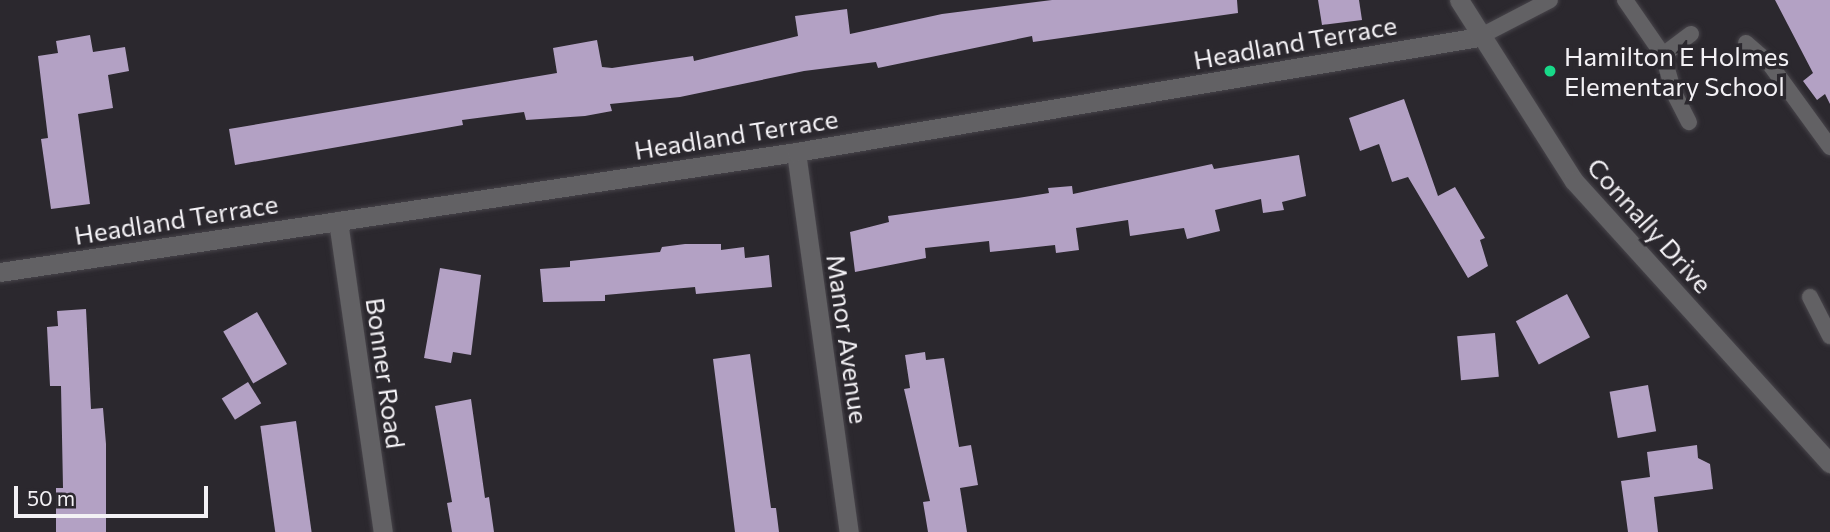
<!DOCTYPE html>
<style>
body{margin:0}
#map{position:relative;width:1830px;height:532px;overflow:hidden;background:#2b282e;font-family:Commissioner,sans-serif}
div>[style]{position:absolute}
[style*='--x']{left:calc(var(--x)*1px);top:calc(var(--y)*1px);width:calc(var(--w)*1px);rotate:calc(var(--a)*1deg)}
.building>*{inset:0;background:#b3a1c4;transform-origin:0 0}
.roads{filter:drop-shadow(0 0 2px #47444a) drop-shadow(0 0 2px #47444a)}
.service>*{height:16px;margin:-8px;padding:0 8px;transform-origin:8px;border-radius:8px;background:#626164}
.minor>*{height:19px;margin:-9.5px;padding:0 9.5px;transform-origin:9.5px;border-radius:9.5px;background:#626164}
.tertiary>*{height:19px;margin:-9.5px;padding:0 9.5px;transform-origin:9.5px;border-radius:9.5px;background:#626164}
.dots>*{width:19px;height:19px;translate:-50% -50%;box-sizing:border-box;border:4px solid #2b282e;border-radius:50%}
span{translate:-50% -50%;white-space:nowrap;text-align:center;line-height:1.15;-webkit-text-stroke:7px #2b282e;paint-order:stroke}
.street-label{font-size:26px;color:#f3f1f5}
.poi-label{font-size:26px;color:#f3f1f5}
.left{translate:0 -50%;text-align:left}
.scale{position:absolute;left:14px;top:486px;width:194px;height:32px;box-sizing:border-box;border:4px solid #f3f1f5;border-top:0;padding-left:9px;font-size:21px;line-height:24px;white-space:nowrap;color:#f3f1f5;-webkit-text-stroke:5px #2b282e;paint-order:stroke}
</style>
<div id="map">
<div class="building">
<div style="clip-path:polygon(1052px 0,1237px 0,1238px 13px,1033px 42px,1032px 36px,878px 68px,876px 62px,804px 71px,680px 97px,610px 104px,612px 111px,585px 116px,526px 120px,524px 112px,462px 120px,463px 125px,235px 165px,229px 129px,557px 73px,553px 48px,597px 40px,602px 67px,612px 68px,693px 56px,694px 61px,798px 36px,795px 16px,847px 9px,850px 34px,942px 14px)"></div>
<div style="clip-path:polygon(1318px 0,1359px 0,1362px 20px,1322px 25px)"></div>
<div style="clip-path:polygon(1775px 0,1830px 0,1830px 104px,1825px 94px,1817px 100px,1803px 81px,1813px 73px)"></div>
<div style="clip-path:polygon(90px 35px,93px 52px,125px 47px,129px 71px,108px 75px,113px 108px,78px 114px,90px 204px,51px 209px,41px 139px,48px 138px,38px 56px,58px 53px,56px 41px)"></div>
<div style="clip-path:polygon(1404px 99px,1438px 196px,1455px 187px,1485px 238px,1480px 240px,1488px 266px,1468px 278px,1408px 177px,1392px 182px,1379px 144px,1360px 151px,1349px 118px)"></div>
<div style="clip-path:polygon(1299px 155px,1306px 196px,1282px 202px,1284px 210px,1263px 213px,1261px 199px,1215px 210px,1220px 231px,1187px 239px,1184px 228px,1130px 236px,1128px 220px,1076px 228px,1079px 250px,1056px 253px,1055px 245px,990px 252px,989px 241px,925px 248px,926px 258px,855px 272px,850px 232px,889px 222px,888px 216px,1018px 198px,1049px 193px,1048px 188px,1072px 186px,1073px 194px,1212px 164px,1214px 169px)"></div>
<div style="clip-path:polygon(685px 244px,721px 244px,721px 250px,744px 247px,745px 258px,769px 255px,772px 287px,696px 294px,695px 287px,605px 295px,605px 301px,543px 302px,540px 269px,570px 267px,570px 261px,660px 252px,662px 247px)"></div>
<div style="clip-path:polygon(440px 268px,481px 275px,471px 355px,453px 352px,451px 363px,424px 358px)"></div>
<div style="left:1567px;top:294px;width:49px;height:58px;rotate:62deg"></div>
<div style="clip-path:polygon(86px 309px,91px 409px,103px 408px,106px 444px,106px 532px,56px 532px,56px 488px,63px 488px,61px 386px,50px 386px,47px 327px,58px 326px,57px 311px)"></div>
<div style="left:257px;top:312px;width:60px;height:39px;rotate:60deg"></div>
<div style="left:1495px;top:333px;width:44px;height:38px;rotate:85deg"></div>
<div style="clip-path:polygon(925px 352px,926px 360px,944px 358px,959px 447px,971px 445px,978px 485px,960px 488px,967px 532px,928px 532px,923px 502px,930px 501px,904px 389px,910px 388px,905px 355px)"></div>
<div style="clip-path:polygon(750px 354px,771px 508px,776px 508px,779px 532px,735px 532px,713px 359px)"></div>
<div style="left:248px;top:382px;width:25px;height:31px;rotate:58deg"></div>
<div style="left:1648px;top:385px;width:47px;height:39px;rotate:80deg"></div>
<div style="clip-path:polygon(471px 399px,485px 498px,489px 497px,494px 532px,452px 532px,447px 503px,452px 502px,435px 406px)"></div>
<div style="left:296px;top:421px;width:112px;height:36px;rotate:82deg"></div>
<div style="clip-path:polygon(1697px 445px,1698px 458px,1710px 464px,1713px 489px,1654px 497px,1658px 532px,1628px 532px,1621px 481px,1650px 477px,1647px 452px)"></div>
</div>
<div class="roads">
<div class="service">
<div style="--x:1625;--y:0;--w:67;--a:55.4"></div>
<div style="--x:1663;--y:55;--w:35;--a:-37"></div>
<div style="--x:1479;--y:37;--w:80;--a:-27.5"></div>
<div style="--x:1746;--y:43;--w:30;--a:41"></div>
<div style="--x:1769;--y:63;--w:104;--a:54"></div>
<div style="--x:1663;--y:55;--w:37;--a:74"></div>
<div style="--x:1673;--y:91;--w:35;--a:63"></div>
<div style="--x:1810;--y:297;--w:44;--a:62.9"></div>
</div>
<div class="minor">
<div style="--x:796;--y:152;--w:384;--a:82.1"></div>
<div style="--x:338;--y:221;--w:314;--a:81.8"></div>
<div style="--x:0;--y:272;--w:805;--a:-8.57"></div>
<div style="--x:796;--y:152;--w:693;--a:-9.56"></div>
</div>
<div class="tertiary">
<div style="--x:1459;--y:0;--w:214;--a:57.6"></div>
<div style="--x:1574;--y:181;--w:381;--a:47.8"></div>
</div>
</div>
<div class="dots">
<div style="left:1550px;top:71px;background:#18d989"></div>
</div>
<div class="street-label">
<span style="left:1295px;top:42px;rotate:-10deg">Headland Terrace</span>
<span style="left:736px;top:134px;rotate:-9deg">Headland Terrace</span>
<span style="left:176px;top:219px;rotate:-9deg">Headland Terrace</span>
<span style="left:1650px;top:225px;rotate:48deg">Connally Drive</span>
<span style="left:848px;top:339px;rotate:82deg">Manor Avenue</span>
<span style="left:386px;top:373px;rotate:82deg">Bonner Road</span>
</div>
<div class="poi-label">
<span class="left" style="left:1564px;top:71px">Hamilton E Holmes<br>Elementary School</span>
</div>
<div class="scale">50 m</div>
</div>
